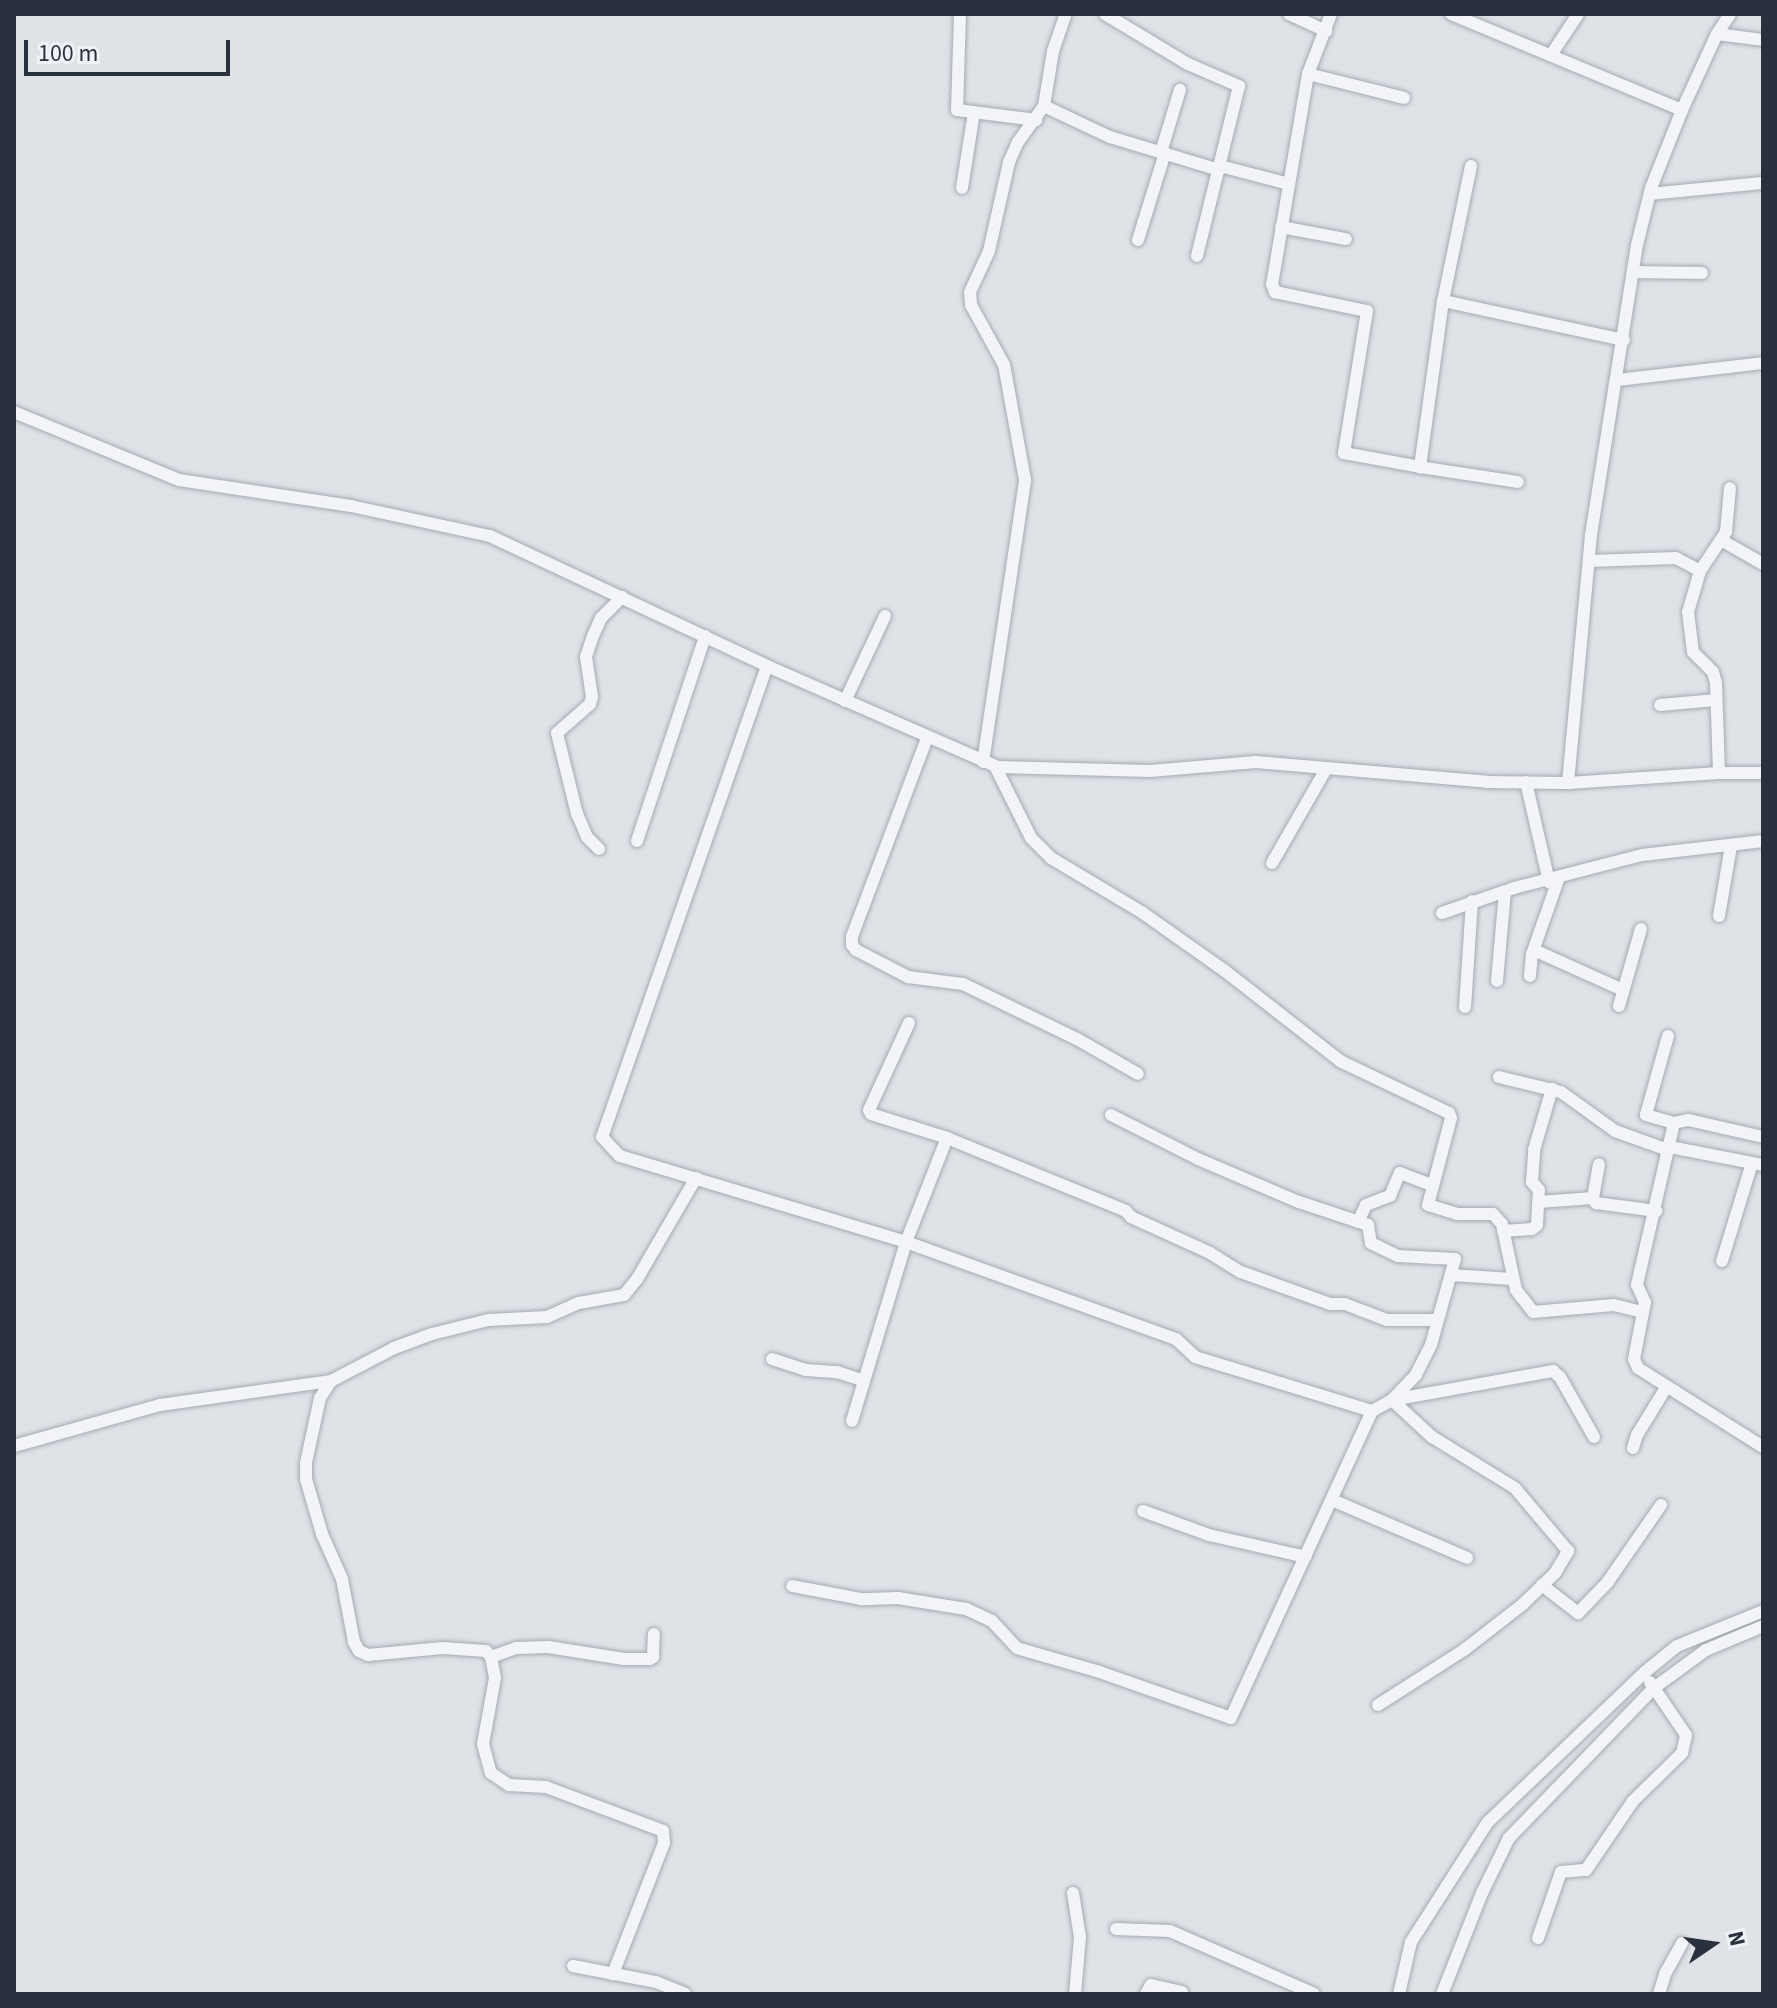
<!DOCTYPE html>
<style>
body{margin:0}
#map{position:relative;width:1777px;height:2008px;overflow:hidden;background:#dfe3e8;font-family:"Source Sans 3",sans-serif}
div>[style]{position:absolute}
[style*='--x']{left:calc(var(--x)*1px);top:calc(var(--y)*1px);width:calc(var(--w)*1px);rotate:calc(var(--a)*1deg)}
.roads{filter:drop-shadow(0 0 2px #a5aab2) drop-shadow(0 0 2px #a5aab2)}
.street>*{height:12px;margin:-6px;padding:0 6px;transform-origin:6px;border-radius:6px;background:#f2f4f7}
span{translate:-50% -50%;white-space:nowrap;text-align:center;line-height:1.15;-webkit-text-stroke:6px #eff2f6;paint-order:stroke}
.frame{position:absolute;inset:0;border:16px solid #29313f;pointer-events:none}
.north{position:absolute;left:1673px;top:1904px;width:80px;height:80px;-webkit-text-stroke:6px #eff2f6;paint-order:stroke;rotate:77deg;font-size:22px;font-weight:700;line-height:32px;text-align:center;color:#29313f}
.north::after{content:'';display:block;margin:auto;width:28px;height:36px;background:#29313f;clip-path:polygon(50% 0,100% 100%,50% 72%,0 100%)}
.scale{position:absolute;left:24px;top:40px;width:206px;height:36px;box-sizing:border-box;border:4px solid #29313f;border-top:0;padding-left:10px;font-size:24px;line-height:28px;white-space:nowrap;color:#29313f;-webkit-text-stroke:6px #eff2f6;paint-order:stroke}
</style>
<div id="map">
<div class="roads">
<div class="street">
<div style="--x:960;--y:14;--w:96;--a:91.8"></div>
<div style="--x:957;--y:110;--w:80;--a:7.2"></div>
<div style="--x:1105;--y:14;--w:97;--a:31.1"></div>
<div style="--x:1188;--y:64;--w:56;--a:23.3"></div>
<div style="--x:1239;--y:86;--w:175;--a:103.9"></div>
<div style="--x:1289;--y:14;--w:41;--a:24.7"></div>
<div style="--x:1331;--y:14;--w:64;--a:111"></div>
<div style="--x:1308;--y:74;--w:213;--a:99.7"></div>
<div style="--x:1272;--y:284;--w:9;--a:69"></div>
<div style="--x:1275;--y:292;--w:94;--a:11.7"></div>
<div style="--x:1367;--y:311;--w:144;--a:99.2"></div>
<div style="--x:1344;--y:453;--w:77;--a:10.4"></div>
<div style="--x:1451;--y:14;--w:250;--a:22.6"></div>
<div style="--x:1717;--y:34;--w:46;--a:7.4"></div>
<div style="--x:1551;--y:55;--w:49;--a:-56.6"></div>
<div style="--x:1308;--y:74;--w:99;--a:14"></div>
<div style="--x:1044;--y:106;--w:73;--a:25.2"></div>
<div style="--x:1110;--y:137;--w:114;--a:16.8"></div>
<div style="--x:1161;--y:152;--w:65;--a:-73"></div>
<div style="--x:1220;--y:166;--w:71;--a:14.6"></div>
<div style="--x:1471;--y:166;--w:138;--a:101.7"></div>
<div style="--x:1443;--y:301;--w:168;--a:97.9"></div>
<div style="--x:1420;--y:467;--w:99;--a:8.7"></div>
<div style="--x:962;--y:188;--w:77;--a:-81"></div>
<div style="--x:1650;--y:194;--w:114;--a:-5.6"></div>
<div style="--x:1281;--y:227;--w:66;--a:10.5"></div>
<div style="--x:1138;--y:240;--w:91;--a:-72.8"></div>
<div style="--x:1633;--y:272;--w:69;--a:0.8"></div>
<div style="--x:1443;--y:301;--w:185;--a:12.2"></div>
<div style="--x:1617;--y:380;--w:147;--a:-6.6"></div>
<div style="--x:14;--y:412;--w:178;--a:22.4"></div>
<div style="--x:179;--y:480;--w:174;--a:8.6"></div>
<div style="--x:351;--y:506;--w:142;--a:12.2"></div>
<div style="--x:490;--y:536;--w:306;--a:25.1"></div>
<div style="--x:767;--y:666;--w:252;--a:23.6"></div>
<div style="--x:998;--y:767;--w:152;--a:1.5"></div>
<div style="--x:1150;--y:771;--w:106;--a:-4.9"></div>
<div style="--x:1256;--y:762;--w:232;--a:4.9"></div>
<div style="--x:1487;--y:782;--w:81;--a:0.7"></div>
<div style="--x:1568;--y:783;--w:151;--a:-3.8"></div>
<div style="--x:1719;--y:773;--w:44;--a:0"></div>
<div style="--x:1721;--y:540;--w:48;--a:29.7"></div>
<div style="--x:1590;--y:561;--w:86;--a:-2"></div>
<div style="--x:1676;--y:558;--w:27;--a:28"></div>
<div style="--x:767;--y:666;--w:499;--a:109.3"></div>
<div style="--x:602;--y:1137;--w:26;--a:47"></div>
<div style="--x:620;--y:1156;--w:299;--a:16.7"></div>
<div style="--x:906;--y:1242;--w:287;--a:19.8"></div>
<div style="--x:1176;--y:1339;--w:26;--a:43"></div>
<div style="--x:1195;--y:1357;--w:185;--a:17"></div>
<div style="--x:1372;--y:1411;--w:338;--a:114.7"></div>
<div style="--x:1231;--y:1718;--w:139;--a:-160.7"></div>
<div style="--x:1100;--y:1672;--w:86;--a:-163.9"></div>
<div style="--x:1017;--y:1648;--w:37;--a:-133"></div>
<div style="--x:992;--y:1621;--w:29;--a:-155"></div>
<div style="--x:966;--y:1609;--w:69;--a:-170.8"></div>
<div style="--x:898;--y:1598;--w:37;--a:178"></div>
<div style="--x:861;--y:1599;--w:70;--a:-169.3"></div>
<div style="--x:845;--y:701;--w:94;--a:-64.8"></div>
<div style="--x:1660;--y:705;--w:56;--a:-5.1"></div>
<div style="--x:927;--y:738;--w:212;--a:110.7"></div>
<div style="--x:852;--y:936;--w:9;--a:90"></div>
<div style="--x:852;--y:945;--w:6;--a:51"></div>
<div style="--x:856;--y:950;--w:59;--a:27.4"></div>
<div style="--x:908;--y:977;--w:55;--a:7.3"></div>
<div style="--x:963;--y:984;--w:127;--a:25.8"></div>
<div style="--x:1077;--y:1039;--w:70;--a:29.8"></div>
<div style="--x:983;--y:762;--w:285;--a:-81.5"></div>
<div style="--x:1025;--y:480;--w:117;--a:-100.3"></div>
<div style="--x:1004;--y:365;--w:68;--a:-118.8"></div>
<div style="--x:971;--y:305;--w:13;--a:-94"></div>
<div style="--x:970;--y:292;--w:45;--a:-65.1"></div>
<div style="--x:989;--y:251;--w:91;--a:-77.3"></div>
<div style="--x:1009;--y:162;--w:22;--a:-66"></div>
<div style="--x:1018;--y:142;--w:44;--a:-54.2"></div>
<div style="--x:1044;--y:106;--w:56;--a:-80.7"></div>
<div style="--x:1053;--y:51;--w:39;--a:-71"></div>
<div style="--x:995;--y:766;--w:80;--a:63.4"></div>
<div style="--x:1031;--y:838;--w:28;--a:45"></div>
<div style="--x:1051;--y:858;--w:107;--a:30.9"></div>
<div style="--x:1143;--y:913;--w:100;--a:35.3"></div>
<div style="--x:1225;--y:971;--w:146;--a:38"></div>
<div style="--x:1340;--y:1061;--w:121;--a:25.5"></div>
<div style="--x:1449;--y:1113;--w:5;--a:68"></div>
<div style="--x:1451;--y:1118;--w:90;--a:104.8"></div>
<div style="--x:1428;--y:1205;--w:30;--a:17"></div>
<div style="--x:1457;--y:1214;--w:36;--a:0"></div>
<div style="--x:1493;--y:1214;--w:13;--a:48"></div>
<div style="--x:1502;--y:1224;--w:67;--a:78"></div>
<div style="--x:1516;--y:1290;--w:28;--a:52"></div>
<div style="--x:1533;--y:1312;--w:81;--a:-4.9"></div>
<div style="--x:1614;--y:1305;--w:30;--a:14"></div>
<div style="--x:1719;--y:773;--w:90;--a:-91.9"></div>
<div style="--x:1716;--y:683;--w:11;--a:-105"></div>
<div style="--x:1713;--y:672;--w:28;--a:-135"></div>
<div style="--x:1693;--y:652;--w:40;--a:-97.1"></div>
<div style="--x:1688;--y:612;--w:43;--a:-73.7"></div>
<div style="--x:1700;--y:571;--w:47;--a:-56.3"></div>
<div style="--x:1726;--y:532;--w:44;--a:-84.8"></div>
<div style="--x:1526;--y:782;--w:103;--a:77"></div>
<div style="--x:1568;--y:783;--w:249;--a:-84.7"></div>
<div style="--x:1591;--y:535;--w:294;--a:-81"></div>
<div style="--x:1637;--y:245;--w:59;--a:-76.2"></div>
<div style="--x:1651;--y:188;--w:84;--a:-68.3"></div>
<div style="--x:1682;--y:110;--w:84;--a:-65.3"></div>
<div style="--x:1717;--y:34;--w:24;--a:-57"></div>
<div style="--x:637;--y:841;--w:216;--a:-71.6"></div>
<div style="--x:599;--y:849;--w:17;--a:-135"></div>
<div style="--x:587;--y:837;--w:25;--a:-113"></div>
<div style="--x:577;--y:814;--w:83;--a:-103.9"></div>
<div style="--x:557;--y:733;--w:44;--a:-41.3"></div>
<div style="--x:590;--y:704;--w:7;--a:-74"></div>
<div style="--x:592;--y:697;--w:40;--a:-98.5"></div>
<div style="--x:586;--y:657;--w:22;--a:-72"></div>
<div style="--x:593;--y:636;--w:20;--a:-66"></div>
<div style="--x:601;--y:618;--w:30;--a:-45"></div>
<div style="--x:1272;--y:863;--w:108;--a:-60.1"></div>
<div style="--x:1442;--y:913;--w:76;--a:-19.1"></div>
<div style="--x:1514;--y:888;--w:132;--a:-14.5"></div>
<div style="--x:1642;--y:855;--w:122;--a:-6.6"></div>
<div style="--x:1719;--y:916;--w:71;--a:-80.3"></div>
<div style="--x:1534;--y:950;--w:98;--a:24.2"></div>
<div style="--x:1530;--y:976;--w:22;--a:-85"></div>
<div style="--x:1532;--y:954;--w:78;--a:-70.6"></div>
<div style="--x:1497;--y:981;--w:90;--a:-84.9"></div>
<div style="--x:1619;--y:1006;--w:80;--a:-74.1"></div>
<div style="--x:1465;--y:1007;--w:106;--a:-86.2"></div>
<div style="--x:909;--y:1023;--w:96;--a:114.7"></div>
<div style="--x:869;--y:1110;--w:4;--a:63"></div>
<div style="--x:871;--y:1114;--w:80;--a:17.5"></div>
<div style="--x:947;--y:1138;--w:193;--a:22.2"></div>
<div style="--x:1126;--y:1211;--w:8;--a:50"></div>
<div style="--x:1131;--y:1217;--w:87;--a:24.5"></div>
<div style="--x:1210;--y:1253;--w:36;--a:32"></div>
<div style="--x:1241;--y:1272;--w:95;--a:19.8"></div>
<div style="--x:1330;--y:1304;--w:15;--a:0"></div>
<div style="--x:1345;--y:1304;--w:45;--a:20.9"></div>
<div style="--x:1387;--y:1320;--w:50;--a:0"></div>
<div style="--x:1668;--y:1036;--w:82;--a:105.6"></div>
<div style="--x:1646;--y:1115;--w:29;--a:16"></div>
<div style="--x:1499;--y:1077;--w:64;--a:13.6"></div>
<div style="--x:1561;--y:1092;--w:67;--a:35.8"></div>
<div style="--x:1615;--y:1131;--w:56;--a:19.7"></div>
<div style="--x:1111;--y:1115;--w:97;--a:26.8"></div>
<div style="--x:1198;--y:1159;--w:110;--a:23.1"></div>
<div style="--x:1299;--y:1202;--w:73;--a:18.4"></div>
<div style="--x:1368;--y:1225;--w:18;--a:81"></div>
<div style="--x:1371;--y:1243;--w:30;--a:26"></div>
<div style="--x:1398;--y:1256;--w:57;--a:3"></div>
<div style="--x:1455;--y:1259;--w:89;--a:105.6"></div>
<div style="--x:1431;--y:1345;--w:34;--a:117"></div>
<div style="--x:1416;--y:1375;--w:35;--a:134"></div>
<div style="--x:1392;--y:1400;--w:23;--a:151"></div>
<div style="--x:1763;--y:1137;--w:77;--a:-167.2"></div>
<div style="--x:1688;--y:1120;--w:14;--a:168"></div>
<div style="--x:1674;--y:1123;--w:166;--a:102.9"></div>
<div style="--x:1637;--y:1285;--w:19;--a:65"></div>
<div style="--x:1645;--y:1302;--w:58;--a:100.9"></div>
<div style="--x:1634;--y:1359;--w:10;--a:66"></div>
<div style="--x:1638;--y:1368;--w:148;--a:32.3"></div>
<div style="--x:1670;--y:1147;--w:95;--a:11"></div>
<div style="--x:1593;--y:1198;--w:6;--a:59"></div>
<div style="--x:1596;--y:1203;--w:61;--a:7.6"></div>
<div style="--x:1539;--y:1202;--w:54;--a:-4.2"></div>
<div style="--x:1593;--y:1198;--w:34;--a:-80"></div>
<div style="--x:1358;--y:1222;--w:19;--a:-65"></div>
<div style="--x:1366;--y:1205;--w:26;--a:-21"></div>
<div style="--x:1390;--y:1196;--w:25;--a:-67"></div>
<div style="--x:1400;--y:1173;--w:34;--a:21"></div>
<div style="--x:1503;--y:1231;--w:29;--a:-4"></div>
<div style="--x:1532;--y:1229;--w:6;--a:-39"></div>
<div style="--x:1537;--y:1225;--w:35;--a:-87"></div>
<div style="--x:1539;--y:1190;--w:11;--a:-131"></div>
<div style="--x:1532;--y:1182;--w:32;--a:-86"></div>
<div style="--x:1534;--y:1150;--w:64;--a:-73.6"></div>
<div style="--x:1722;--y:1261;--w:102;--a:-73"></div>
<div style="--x:1451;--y:1275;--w:61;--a:3.8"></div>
<div style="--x:772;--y:1359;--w:36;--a:18"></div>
<div style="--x:806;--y:1370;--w:31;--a:4"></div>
<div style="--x:837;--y:1372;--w:28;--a:18"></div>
<div style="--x:331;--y:1381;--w:20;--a:123"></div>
<div style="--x:320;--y:1398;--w:66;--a:102.2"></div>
<div style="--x:306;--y:1463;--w:16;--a:90"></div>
<div style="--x:306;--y:1479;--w:57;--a:73.8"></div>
<div style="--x:322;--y:1534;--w:49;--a:66"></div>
<div style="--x:342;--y:1579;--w:64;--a:79.2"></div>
<div style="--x:354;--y:1642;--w:10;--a:61"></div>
<div style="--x:359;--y:1651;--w:10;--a:24"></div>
<div style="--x:368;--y:1655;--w:75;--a:-5.3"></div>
<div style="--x:443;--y:1648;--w:43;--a:4"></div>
<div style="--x:486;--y:1651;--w:8;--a:50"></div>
<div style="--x:491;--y:1657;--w:21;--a:79"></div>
<div style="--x:495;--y:1678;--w:67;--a:100.3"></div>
<div style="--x:483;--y:1744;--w:30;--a:75"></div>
<div style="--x:491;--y:1773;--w:22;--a:34"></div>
<div style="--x:509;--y:1785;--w:37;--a:3"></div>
<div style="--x:546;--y:1787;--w:125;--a:20.6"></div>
<div style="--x:663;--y:1831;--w:12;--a:85"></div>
<div style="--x:664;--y:1843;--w:141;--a:111.3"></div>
<div style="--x:852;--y:1421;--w:187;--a:-73.2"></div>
<div style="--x:906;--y:1242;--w:112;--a:-68.5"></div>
<div style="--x:14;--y:1446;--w:152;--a:-15.7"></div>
<div style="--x:160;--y:1405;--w:173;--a:-8"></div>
<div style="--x:331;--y:1381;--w:71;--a:-27.6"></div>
<div style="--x:394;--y:1348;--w:40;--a:-20.2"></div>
<div style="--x:432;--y:1334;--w:58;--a:-14"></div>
<div style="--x:488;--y:1320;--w:59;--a:-2.9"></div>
<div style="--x:547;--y:1317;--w:35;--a:-24"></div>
<div style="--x:579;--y:1303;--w:46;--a:-10.1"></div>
<div style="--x:624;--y:1295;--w:21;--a:-51"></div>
<div style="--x:637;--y:1279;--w:117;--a:-59.7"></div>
<div style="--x:1633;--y:1448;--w:14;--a:-73"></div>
<div style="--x:1637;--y:1435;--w:57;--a:-58.5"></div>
<div style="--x:1332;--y:1500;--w:147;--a:23.2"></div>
<div style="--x:1143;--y:1511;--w:70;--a:20"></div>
<div style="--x:1209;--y:1535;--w:99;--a:12.8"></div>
<div style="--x:1542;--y:1585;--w:46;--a:37.9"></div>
<div style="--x:1578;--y:1613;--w:42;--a:-46"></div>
<div style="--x:1607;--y:1583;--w:95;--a:-55.3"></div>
<div style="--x:491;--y:1657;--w:27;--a:-20"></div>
<div style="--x:516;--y:1648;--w:32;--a:-2"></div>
<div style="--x:548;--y:1647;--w:77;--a:9"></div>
<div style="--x:624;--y:1659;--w:26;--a:0"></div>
<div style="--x:650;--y:1659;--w:4;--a:-34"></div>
<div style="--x:653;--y:1657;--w:23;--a:-88"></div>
<div style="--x:1378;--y:1705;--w:102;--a:-32.6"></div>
<div style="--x:1464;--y:1650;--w:75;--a:-37.9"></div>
<div style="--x:1523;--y:1604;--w:45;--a:-44.1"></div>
<div style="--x:1555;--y:1573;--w:26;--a:-59"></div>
<div style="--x:1568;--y:1551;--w:82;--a:-130.1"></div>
<div style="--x:1515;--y:1488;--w:97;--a:-148.4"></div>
<div style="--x:1432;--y:1437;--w:54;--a:-137.2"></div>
<div style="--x:1392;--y:1400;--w:164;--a:-10.2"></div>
<div style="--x:1553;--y:1371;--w:9;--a:41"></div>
<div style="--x:1560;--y:1377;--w:69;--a:60.5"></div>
<div style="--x:1073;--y:1893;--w:45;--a:81"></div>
<div style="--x:1080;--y:1937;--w:57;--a:95"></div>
<div style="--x:1116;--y:1929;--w:54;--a:2.1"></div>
<div style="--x:1170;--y:1931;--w:157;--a:23.6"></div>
<div style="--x:1538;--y:1938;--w:70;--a:-70.8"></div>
<div style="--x:1561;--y:1872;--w:25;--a:-5"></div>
<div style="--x:1586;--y:1870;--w:83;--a:-55.7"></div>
<div style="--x:1633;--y:1801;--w:69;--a:-44.4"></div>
<div style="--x:1682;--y:1753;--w:18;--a:-77"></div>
<div style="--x:1686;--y:1735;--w:64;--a:-124.2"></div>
<div style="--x:573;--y:1966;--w:85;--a:10.9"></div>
<div style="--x:656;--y:1982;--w:31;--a:22"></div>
<div style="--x:1146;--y:1994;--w:10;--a:-61"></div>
<div style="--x:1151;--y:1985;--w:32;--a:13"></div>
<div style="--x:1399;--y:1994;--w:53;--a:-77"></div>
<div style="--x:1411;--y:1942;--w:141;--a:-57.4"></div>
<div style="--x:1487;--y:1823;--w:219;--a:-43.7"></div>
<div style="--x:1645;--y:1672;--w:41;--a:-39.1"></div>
<div style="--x:1677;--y:1646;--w:93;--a:-22.1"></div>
<div style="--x:1442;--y:1994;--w:109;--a:-68.4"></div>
<div style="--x:1482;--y:1893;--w:61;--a:-63.9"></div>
<div style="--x:1509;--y:1838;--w:209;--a:-46"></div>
<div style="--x:1654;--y:1688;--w:64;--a:-36.2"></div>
<div style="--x:1706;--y:1650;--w:62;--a:-22.8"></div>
<div style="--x:1659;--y:1994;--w:21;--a:-73"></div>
<div style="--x:1665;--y:1974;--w:35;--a:-61"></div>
</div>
</div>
<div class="frame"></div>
<div class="north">N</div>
<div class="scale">100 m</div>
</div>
